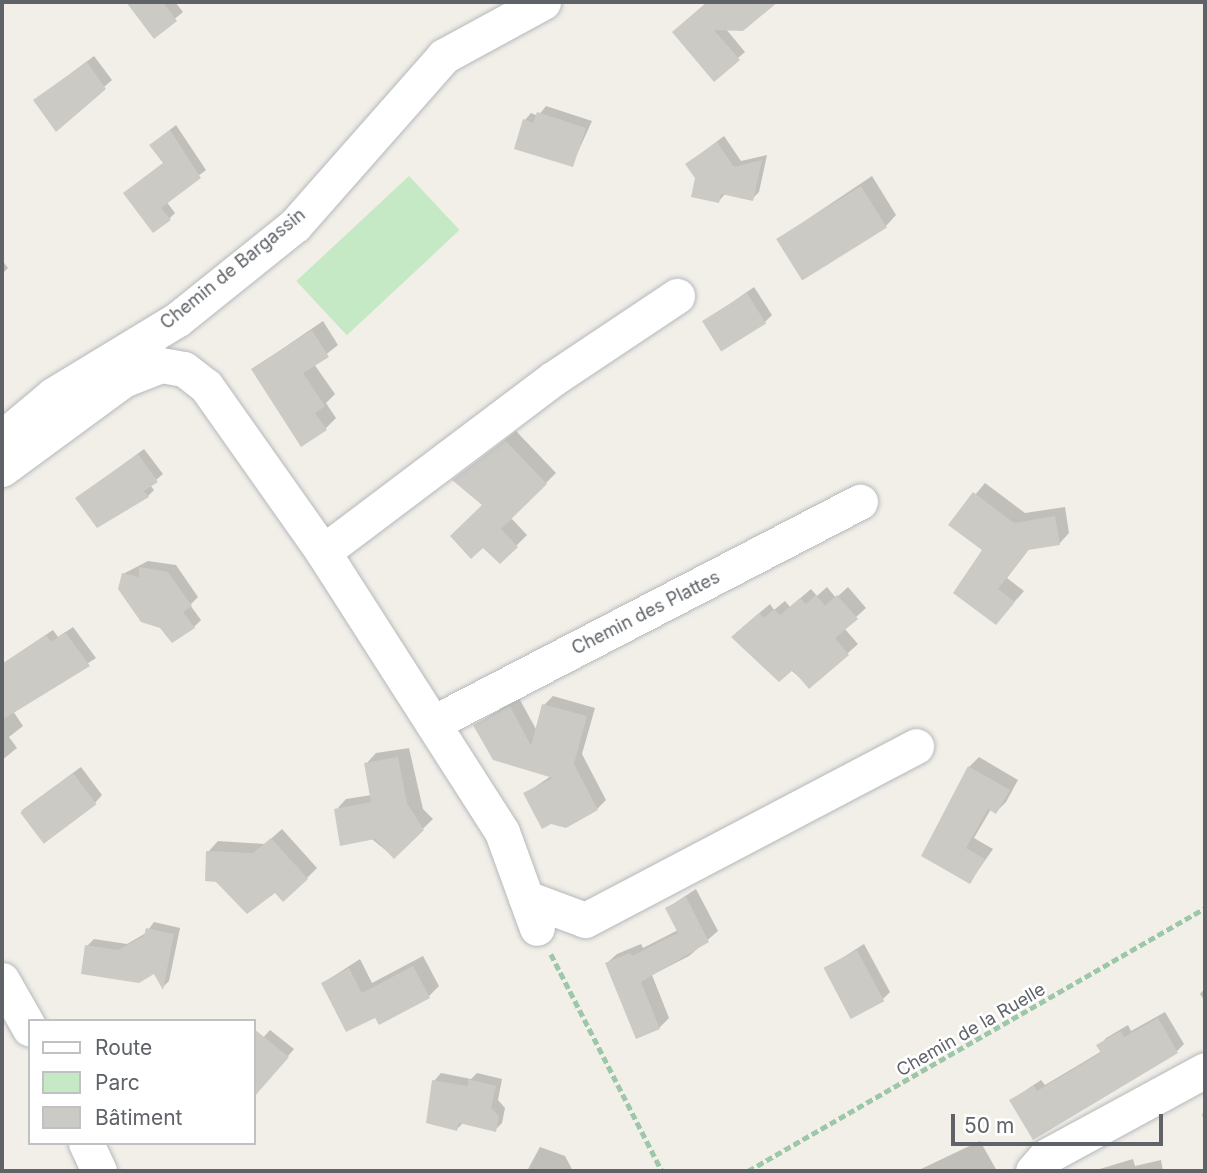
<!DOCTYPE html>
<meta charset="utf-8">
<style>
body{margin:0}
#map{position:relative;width:1207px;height:1173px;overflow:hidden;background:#f1efe8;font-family:Inter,sans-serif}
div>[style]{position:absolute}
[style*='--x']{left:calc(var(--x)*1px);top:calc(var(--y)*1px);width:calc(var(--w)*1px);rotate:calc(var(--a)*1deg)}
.green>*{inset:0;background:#c5e8c5;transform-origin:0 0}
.shadow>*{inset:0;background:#0003}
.building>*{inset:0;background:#cccac5;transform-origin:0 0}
.path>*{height:4.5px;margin-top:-2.25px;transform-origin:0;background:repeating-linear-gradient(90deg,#9cc7a9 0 7px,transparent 0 10.5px)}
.roads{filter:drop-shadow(0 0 2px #b5b8bc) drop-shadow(0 0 2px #b5b8bc)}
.minor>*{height:35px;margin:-17.5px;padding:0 17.5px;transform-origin:17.5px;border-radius:17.5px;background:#fff}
span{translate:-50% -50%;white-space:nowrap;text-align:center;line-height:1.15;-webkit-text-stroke:5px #fff;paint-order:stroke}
.street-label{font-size:18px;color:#5f6368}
.frame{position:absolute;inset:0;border:4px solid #5f6368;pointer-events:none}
.legend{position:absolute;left:28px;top:1019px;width:228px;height:126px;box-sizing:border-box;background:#fff;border:2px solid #bfc1c3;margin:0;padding:9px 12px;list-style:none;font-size:21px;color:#5f6368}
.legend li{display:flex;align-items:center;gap:14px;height:35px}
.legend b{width:35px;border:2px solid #bfc1c3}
.scale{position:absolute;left:951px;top:1114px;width:212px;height:32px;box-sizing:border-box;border:4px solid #5f6368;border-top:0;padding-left:9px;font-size:21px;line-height:24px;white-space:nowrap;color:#5f6368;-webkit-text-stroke:5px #fff;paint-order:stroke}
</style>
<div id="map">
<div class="green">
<div style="left:409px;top:176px;width:74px;height:154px;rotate:47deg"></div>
</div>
<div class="shadow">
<div style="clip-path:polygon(129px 2px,175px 2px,183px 12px,154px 36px)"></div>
<div style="clip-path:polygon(704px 2px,776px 2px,742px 30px,726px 29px,745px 52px,714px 79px)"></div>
<div style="clip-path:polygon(94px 56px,112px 80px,56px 129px,35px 100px)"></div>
<div style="clip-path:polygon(546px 106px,592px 121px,572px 165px,525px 120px,531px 113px,538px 116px)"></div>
<div style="clip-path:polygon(176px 125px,206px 170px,166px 201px,175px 213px,169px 219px,125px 193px,164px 163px,158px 139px)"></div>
<div style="clip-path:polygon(724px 136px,741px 161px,767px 155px,759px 192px,752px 199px,726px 193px,719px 201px,687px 164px)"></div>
<div style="clip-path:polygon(872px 176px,896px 215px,886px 226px,778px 239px)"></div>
<div style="clip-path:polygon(2px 260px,8px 268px,2px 274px)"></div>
<div style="clip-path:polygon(754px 287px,772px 315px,765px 322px,704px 322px)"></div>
<div style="clip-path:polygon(323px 321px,338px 345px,314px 364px,335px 394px,326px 403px,336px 418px,325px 429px,253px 369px)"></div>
<div style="clip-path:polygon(516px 431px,556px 473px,511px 518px,527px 535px,500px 562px,485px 504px,455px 480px)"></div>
<div style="clip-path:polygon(144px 449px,163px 474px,150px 485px,154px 490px,148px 496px,77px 498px)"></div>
<div style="clip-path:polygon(985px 483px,1025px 513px,1065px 507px,1069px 533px,1059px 544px,1030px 548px,1007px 578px,1024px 591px,996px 623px,984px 550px,951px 524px)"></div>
<div style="clip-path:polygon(148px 561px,176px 565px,198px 597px,190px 605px,201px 620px,194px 627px,123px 574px)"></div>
<div style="clip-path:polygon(827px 587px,836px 598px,848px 587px,866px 608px,844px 628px,858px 644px,810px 687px,743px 627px,770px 604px,774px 610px,785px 601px,790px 607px,811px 589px,817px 596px)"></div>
<div style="clip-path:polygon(73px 627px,96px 658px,13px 711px,23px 726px,9px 737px,17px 748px,2px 760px,2px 664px,53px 630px,58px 637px)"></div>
<div style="clip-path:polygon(553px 696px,595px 708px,582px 754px,606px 800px,597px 809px,526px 793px,551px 776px,475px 725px,519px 698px,537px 731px,544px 705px)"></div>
<div style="clip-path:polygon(409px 748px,423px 809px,433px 819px,394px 857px,336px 810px,346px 799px,372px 795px,366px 764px,376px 753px)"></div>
<div style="clip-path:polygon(979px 757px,1018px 780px,1006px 802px,996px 812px,991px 809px,974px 838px,993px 849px,970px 882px,924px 855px,969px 767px)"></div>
<div style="clip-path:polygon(81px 767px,102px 795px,95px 803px,21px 811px)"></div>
<div style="clip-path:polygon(282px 829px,317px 868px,307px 878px,276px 891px,208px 852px,218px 841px,265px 844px)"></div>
<div style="clip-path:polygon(696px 889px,718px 931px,689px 956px,652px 975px,669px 1018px,659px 1028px,607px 963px,617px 954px,641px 944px,643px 948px,678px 930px,667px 908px)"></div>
<div style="clip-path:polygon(154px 922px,180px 928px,169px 981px,163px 987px,154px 971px,87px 946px,94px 939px,127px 944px,146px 933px)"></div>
<div style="clip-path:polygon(864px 944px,890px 992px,883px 999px,825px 969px)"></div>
<div style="clip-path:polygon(423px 956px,439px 986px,429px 996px,376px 1016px,323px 983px,360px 959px,372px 983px)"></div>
<div style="clip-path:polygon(1205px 988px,1205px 1001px,1200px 994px)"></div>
<div style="clip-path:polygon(1165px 1012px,1184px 1044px,1177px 1051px,1011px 1100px,1041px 1080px,1045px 1085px,1102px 1051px,1099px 1046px,1106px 1038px,1128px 1025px,1131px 1031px)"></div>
<div style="clip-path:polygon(270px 1030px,294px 1049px,254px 1096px,254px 1048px)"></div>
<div style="clip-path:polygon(441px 1073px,471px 1079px,477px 1073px,502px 1079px,498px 1100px,505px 1108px,502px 1123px,495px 1130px,463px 1123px,457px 1129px,434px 1081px)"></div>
<div style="clip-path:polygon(1205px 1111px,1205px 1127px,1202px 1114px)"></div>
<div style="clip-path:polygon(980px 1141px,997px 1171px,919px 1171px,921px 1169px)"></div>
<div style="clip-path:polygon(540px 1147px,565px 1156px,573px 1171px,527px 1171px)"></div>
<div style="clip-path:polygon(1133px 1159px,1135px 1166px,1161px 1160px,1163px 1171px,1093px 1171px)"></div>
</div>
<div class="building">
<div style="clip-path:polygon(126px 2px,163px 2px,177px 21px,154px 39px)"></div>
<div style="clip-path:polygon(707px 2px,778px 2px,743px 31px,714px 30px,740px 60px,714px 82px,672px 32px)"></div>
<div style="clip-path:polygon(87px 62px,106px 89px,56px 132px,33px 100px)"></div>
<div style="clip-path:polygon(537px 112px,586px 128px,573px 167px,514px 149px,523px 119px,533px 123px)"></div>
<div style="clip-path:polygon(170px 130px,201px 178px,161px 208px,171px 220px,153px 233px,123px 193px,163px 163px,149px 145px)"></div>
<div style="clip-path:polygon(717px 142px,734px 167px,762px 160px,753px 201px,721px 194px,719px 203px,691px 197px,695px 178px,685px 164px)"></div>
<div style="left:861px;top:186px;width:49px;height:100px;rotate:58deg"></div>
<div style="left:747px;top:293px;width:36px;height:53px;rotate:58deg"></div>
<div style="clip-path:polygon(312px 330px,329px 357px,303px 373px,325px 406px,315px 413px,327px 430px,301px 447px,251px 369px)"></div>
<div style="clip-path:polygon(505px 440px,547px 484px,501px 529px,518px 547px,500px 564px,483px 548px,471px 559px,450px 536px,482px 505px,452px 480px)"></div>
<div style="clip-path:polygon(138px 454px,158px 482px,144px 491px,149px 497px,97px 528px,75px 498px)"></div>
<div style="clip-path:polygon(973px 492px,1014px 523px,1055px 516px,1060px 545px,1028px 550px,998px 589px,1015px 602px,996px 625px,953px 593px,982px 550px,948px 525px)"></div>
<div style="clip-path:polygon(139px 567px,168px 572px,192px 606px,183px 612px,195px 628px,172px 643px,160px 628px,141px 622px,118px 589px,122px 573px,139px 577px)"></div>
<div style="clip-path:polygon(816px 595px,825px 606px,837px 595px,858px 619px,835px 638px,849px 655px,809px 689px,793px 670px,779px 682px,731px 637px,759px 613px,764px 618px,774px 609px,780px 615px,800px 598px,806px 604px)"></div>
<div style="clip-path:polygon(65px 632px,90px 666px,2px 720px,2px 664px,46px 635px,51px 642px)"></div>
<div style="clip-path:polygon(542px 704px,587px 716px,574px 764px,598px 810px,566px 828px,551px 824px,542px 829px,523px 793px,553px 778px,493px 760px,473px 725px,510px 706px,531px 746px)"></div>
<div style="clip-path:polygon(398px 757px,407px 803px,424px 830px,394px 859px,375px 839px,340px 846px,334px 809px,371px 802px,364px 763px)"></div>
<div style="clip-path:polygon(968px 766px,1010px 790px,996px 814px,988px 809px,966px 848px,985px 859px,970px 884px,921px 856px)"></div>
<div style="left:73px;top:773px;width:39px;height:66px;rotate:53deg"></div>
<div style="clip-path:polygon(271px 838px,308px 879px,283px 902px,275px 893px,247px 914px,216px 882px,205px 881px,206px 851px,253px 853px)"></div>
<div style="clip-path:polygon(686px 897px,709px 942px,641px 982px,660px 1029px,636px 1039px,605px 963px,630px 953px,632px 956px,678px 933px,665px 908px)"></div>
<div style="clip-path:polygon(146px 928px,174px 934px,163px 990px,154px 974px,139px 983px,81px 974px,85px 945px,118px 950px,144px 936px)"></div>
<div style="left:857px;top:950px;width:58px;height:38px;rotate:62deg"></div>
<div style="clip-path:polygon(413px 966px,430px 998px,379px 1025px,375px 1018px,346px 1032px,321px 983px,349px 968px,362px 993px)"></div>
<div style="clip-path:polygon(1158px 1018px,1178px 1053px,1033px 1140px,1009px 1100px,1034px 1086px,1037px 1091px,1101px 1053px,1096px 1045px,1121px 1031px,1124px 1037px)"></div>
<div style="clip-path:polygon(254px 1029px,289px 1057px,254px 1097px)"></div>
<div style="clip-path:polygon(468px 1079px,496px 1086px,491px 1108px,499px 1116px,496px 1132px,459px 1123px,457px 1131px,426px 1123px,432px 1080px,468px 1086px)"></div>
</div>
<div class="path">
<div style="--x:551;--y:954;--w:244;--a:62.9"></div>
<div style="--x:748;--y:1171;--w:527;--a:-29.92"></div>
</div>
<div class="roads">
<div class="minor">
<div style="--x:2;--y:438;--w:67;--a:-40.1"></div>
<div style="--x:53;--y:395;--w:146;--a:-31.3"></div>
<div style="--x:178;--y:319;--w:150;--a:-38.8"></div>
<div style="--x:295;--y:225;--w:225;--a:-48.6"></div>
<div style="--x:444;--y:56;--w:113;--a:-28.6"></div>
<div style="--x:2;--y:469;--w:150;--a:-36.3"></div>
<div style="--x:123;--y:380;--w:41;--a:-21.5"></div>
<div style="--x:161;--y:365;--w:23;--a:10"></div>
<div style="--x:184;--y:369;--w:28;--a:38"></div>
<div style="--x:206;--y:386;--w:203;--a:54.8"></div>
<div style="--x:323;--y:552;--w:332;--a:57.4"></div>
<div style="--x:502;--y:832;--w:102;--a:70"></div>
<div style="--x:323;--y:552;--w:289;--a:-37"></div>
<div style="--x:554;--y:378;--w:148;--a:-33.7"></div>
<div style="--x:433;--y:723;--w:481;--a:-27.4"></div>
<div style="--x:526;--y:898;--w:63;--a:20.4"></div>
<div style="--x:585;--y:920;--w:374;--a:-27.7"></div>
<div style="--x:2;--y:980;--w:56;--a:60.3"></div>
<div style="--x:86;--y:1143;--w:31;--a:65"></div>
<div style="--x:1033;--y:1171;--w:18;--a:-49"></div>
<div style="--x:1045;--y:1157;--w:182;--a:-28.5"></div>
</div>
</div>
<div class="street-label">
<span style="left:233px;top:269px;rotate:-39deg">Chemin de Bargassin</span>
<span style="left:646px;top:613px;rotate:-27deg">Chemin des Plattes</span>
<span style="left:971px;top:1030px;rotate:-30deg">Chemin de la Ruelle</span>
</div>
<div class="frame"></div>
<ul class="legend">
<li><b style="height:9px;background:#fff"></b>Route</li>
<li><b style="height:19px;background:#c5e8c5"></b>Parc</li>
<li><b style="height:19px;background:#cccac5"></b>Bâtiment</li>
</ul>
<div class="scale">50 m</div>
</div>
